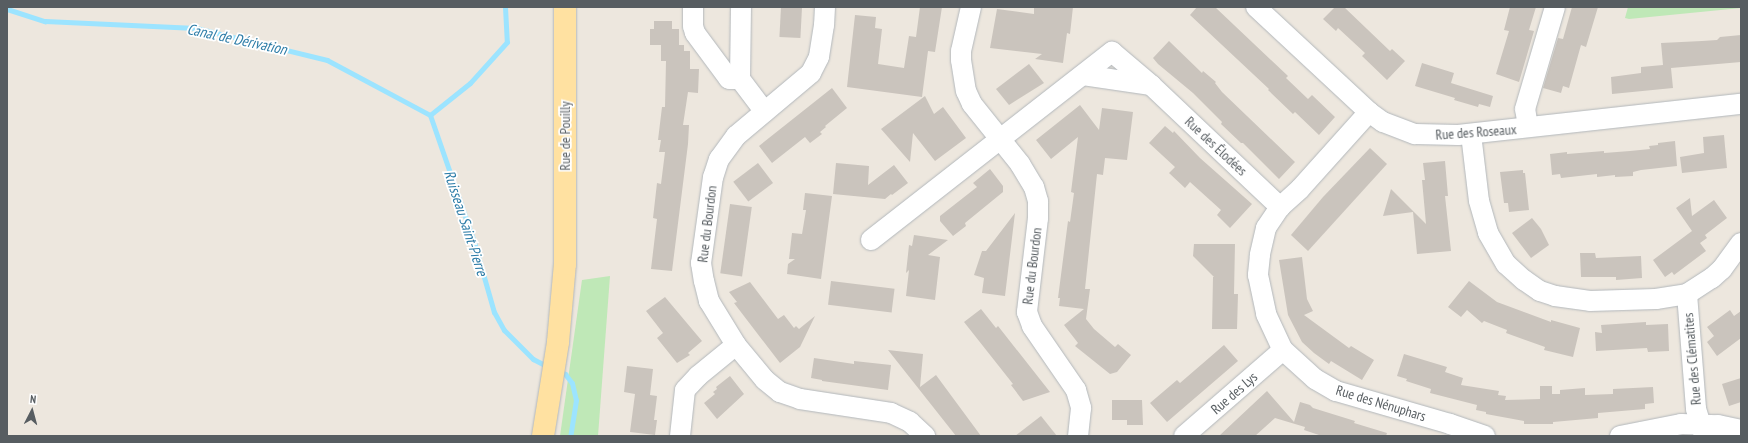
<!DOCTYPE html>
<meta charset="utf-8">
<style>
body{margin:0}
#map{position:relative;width:1748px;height:443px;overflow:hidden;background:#ede7de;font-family:"PT Sans Narrow",sans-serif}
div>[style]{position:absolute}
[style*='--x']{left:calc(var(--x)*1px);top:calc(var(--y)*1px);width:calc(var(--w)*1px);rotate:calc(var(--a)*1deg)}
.green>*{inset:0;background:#bfe8b7}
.stream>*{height:5px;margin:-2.5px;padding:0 2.5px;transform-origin:2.5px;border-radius:2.5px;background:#9ce4ff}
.building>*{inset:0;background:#cac4bd;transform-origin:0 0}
.roads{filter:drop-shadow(0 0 1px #b2b7bb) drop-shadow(0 0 1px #b2b7bb)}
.minor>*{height:20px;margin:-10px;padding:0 10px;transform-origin:10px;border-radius:10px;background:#fff}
.major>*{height:22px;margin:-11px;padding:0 11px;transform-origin:11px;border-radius:11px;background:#ffe1a1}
span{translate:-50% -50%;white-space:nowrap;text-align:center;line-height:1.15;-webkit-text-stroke:3.5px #fff;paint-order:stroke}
.street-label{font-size:14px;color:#575d61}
.water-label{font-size:15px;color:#2c7ca7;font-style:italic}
.frame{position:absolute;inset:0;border:8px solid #575d61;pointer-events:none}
.north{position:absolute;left:12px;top:391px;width:40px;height:40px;-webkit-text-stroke:3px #fff;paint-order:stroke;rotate:6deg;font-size:11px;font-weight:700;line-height:16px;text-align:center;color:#575d61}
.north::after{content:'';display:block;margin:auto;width:14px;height:18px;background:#575d61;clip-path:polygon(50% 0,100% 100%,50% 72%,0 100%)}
</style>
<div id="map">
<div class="green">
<div style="clip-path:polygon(1628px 7px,1741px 7px,1741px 8px,1629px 19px,1625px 18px)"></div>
<div style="clip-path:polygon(610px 276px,598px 436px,560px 436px,582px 280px)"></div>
</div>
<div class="stream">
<div style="--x:505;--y:7;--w:35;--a:87"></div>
<div style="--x:507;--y:42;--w:55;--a:132.1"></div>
<div style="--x:470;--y:83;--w:51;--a:141.3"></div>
<div style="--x:430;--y:115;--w:134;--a:70.9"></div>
<div style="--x:474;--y:242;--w:73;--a:74.1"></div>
<div style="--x:494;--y:312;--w:21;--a:61"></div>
<div style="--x:504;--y:330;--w:41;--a:45"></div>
<div style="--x:533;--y:359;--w:18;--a:27"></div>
<div style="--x:7;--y:9;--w:40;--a:18"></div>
<div style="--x:45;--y:21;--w:151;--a:2.7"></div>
<div style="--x:196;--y:28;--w:135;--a:13.7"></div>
<div style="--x:327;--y:60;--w:117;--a:28.1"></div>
<div style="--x:558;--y:371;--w:8;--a:23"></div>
<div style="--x:565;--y:374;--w:11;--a:52"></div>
<div style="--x:572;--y:383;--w:17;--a:77"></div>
<div style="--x:576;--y:400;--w:36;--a:99"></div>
</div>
<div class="building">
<div style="left:781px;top:7px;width:21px;height:30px;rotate:3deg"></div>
<div style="clip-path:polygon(920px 7px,942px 7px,935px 52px,928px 51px,922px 97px,847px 87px,855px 15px,876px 17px,875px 28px,882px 29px,878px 64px,904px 68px,909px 36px,916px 37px)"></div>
<div style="clip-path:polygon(1034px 7px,1073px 7px,1070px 34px,1067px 33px,1063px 63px,1035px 59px,1042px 54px,990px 48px,997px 9px,1034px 14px)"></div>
<div style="clip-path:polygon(1197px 7px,1215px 7px,1288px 76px,1286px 78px,1308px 99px,1312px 95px,1335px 117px,1319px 135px,1295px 112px,1293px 114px,1268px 90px,1269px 89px,1190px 15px)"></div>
<div style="clip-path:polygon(1335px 7px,1344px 7px,1390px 51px,1392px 49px,1405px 61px,1387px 80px,1362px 56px,1365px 53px,1338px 28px,1336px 31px,1323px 19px)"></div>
<div style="clip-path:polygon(1510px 7px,1536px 7px,1529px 30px,1534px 31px,1519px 82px,1496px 74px,1509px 31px,1504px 30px)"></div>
<div style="clip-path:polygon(1572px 7px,1598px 7px,1586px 47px,1581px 45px,1569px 88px,1563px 86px,1561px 93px,1543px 88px,1558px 38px,1563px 39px)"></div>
<div style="clip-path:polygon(654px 21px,672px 21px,672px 29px,679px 29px,679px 45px,684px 45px,684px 51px,690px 51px,690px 69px,699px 69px,698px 93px,688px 92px,683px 125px,689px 125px,688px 144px,672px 271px,651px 269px,657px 219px,653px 218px,657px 183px,661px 184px,665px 152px,659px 152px,661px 140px,658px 140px,662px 107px,665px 107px,666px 61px,661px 61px,661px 45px,650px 45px,650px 29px,654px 29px)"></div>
<div style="clip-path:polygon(1741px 35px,1741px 62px,1671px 68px,1673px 88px,1612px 94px,1611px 77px,1641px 73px,1641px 67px,1663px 65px,1661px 43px,1702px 41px,1717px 40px,1720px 37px)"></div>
<div style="clip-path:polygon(1169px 41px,1202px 73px,1203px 71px,1216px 82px,1215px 83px,1222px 92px,1295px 162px,1279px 179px,1243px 143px,1241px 143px,1221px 124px,1222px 122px,1193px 93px,1158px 64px,1153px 58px)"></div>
<div style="clip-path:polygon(1422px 63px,1454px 73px,1451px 83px,1493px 96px,1490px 107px,1479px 104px,1478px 107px,1454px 100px,1455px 98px,1415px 86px)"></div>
<div style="clip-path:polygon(1029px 64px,1044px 83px,1009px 105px,996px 89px)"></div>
<div style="clip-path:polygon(832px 88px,847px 108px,825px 126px,826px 127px,820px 132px,822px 134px,810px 143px,805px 137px,772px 163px,759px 146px)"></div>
<div style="clip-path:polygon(925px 96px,934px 114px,943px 107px,966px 138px,935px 161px,913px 133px,910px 162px,881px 129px)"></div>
<div style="clip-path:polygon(1080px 105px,1099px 130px,1102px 108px,1133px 112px,1127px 160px,1105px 158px,1103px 175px,1097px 174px,1085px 289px,1090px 289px,1086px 319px,1094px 329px,1115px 347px,1118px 344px,1131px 355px,1117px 372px,1110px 374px,1075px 346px,1078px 343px,1064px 325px,1084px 309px,1059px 306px,1060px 298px,1058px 298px,1068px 221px,1070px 222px,1074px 193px,1071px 192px,1078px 137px,1051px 159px,1036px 140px)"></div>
<div style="clip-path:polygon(1165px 126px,1173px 133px,1174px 131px,1200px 158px,1252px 204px,1230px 228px,1217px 215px,1221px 210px,1190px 182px,1185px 188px,1169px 173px,1175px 167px,1149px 143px)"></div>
<div style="clip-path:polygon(1724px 135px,1727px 168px,1682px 173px,1680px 157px,1704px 153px,1703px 137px)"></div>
<div style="clip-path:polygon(1675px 141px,1677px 166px,1641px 170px,1633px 172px,1633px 176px,1615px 177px,1615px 175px,1597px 177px,1597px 174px,1561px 178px,1560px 174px,1552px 175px,1550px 154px,1567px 152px,1567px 154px,1604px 151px,1604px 153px,1630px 151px,1650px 149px,1649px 146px,1658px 145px,1658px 143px)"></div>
<div style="clip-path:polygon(1370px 148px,1387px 164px,1308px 251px,1291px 235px,1323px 197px)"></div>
<div style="clip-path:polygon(1445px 161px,1448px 196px,1445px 196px,1451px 251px,1417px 254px,1413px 212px,1383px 216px,1391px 189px,1426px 224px,1422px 180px,1425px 180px,1423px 163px)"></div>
<div style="left:758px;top:163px;width:25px;height:31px;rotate:53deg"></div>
<div style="clip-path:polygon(836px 163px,869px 166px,868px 185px,894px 165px,908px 183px,892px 195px,891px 194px,885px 199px,833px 194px)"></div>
<div style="clip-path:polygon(990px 169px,1003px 186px,1003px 192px,965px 223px,966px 226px,953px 236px,940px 221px,940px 216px,977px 187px,973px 183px)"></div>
<div style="clip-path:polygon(1523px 170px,1523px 173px,1525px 173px,1529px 210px,1509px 212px,1508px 203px,1504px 203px,1500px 172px)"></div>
<div style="clip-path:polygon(805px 193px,832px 196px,821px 279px,787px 274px,788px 264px,795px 259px,789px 259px,792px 233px,802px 234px,806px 210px,803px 210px)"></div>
<div style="clip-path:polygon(1690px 198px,1692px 216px,1714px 200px,1727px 218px,1705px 235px,1707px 238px,1700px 243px,1706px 251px,1674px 275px,1672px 272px,1665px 277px,1653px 260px,1692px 231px,1676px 208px)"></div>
<div style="left:730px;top:204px;width:22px;height:70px;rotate:8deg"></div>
<div style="clip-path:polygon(1015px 213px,1005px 296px,982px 293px,984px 278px,974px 275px,982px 251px,986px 251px)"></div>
<div style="clip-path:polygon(1532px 218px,1541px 229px,1549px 245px,1531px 258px,1512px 233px)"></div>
<div style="clip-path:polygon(914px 235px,948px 240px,928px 255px,940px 257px,935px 300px,906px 296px,909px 270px,906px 273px,909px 245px,912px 246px)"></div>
<div style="clip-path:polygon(1194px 244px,1235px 244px,1234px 294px,1238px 294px,1237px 329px,1212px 329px,1213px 277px,1214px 277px,1193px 256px)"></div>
<div style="clip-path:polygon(1580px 253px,1595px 253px,1596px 258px,1641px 256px,1642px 278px,1616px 280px,1616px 277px,1581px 277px)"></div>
<div style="clip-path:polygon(1302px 257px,1307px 299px,1313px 311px,1304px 315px,1349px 348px,1351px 346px,1374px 360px,1362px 380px,1331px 361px,1329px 364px,1314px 353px,1302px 342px,1288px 315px,1279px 260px)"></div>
<div style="left:831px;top:281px;width:64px;height:24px;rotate:7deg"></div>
<div style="clip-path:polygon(1469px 281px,1497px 302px,1551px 322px,1551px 320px,1580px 328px,1573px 357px,1544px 350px,1545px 347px,1506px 333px,1507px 330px,1484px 321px,1482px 323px,1467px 310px,1461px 317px,1448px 307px)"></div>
<div style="clip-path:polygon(750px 282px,778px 319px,784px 315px,794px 328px,796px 326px,799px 329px,815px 316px,800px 347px,780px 363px,734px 303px,737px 302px,729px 292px)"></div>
<div style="clip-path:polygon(665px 297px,702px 341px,688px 353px,690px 355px,677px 363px,657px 338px,663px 333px,646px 311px)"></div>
<div style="clip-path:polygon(981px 309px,996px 328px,998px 326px,1050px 392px,1023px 401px,1011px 385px,1013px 384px,964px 322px)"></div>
<div style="clip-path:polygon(1730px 310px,1734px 316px,1741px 311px,1741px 338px,1717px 356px,1707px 342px,1714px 336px,1707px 327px)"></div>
<div style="clip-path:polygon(1646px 322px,1646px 325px,1668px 324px,1669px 351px,1648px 352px,1647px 348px,1596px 351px,1595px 332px,1602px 333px,1601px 325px)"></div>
<div style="clip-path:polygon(1224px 345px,1238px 361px,1167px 422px,1150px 403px,1177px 380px,1180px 383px)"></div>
<div style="clip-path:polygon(888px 350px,923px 354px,920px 387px,936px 375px,981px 436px,956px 436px)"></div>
<div style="clip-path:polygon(1404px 354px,1447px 367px,1445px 372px,1463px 378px,1461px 385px,1499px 391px,1498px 395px,1506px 396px,1505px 400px,1540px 399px,1540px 386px,1552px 386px,1552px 394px,1560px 394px,1560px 390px,1585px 388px,1585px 395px,1613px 394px,1613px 389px,1653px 387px,1654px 403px,1645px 404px,1645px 409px,1598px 413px,1598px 418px,1553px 422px,1553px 424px,1524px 424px,1524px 421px,1486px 414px,1486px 412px,1476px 410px,1477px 405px,1430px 393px,1431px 389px,1406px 381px,1407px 379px,1397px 376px)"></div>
<div style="clip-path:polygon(814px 358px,854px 364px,854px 361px,891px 365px,888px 390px,822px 381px,822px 380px,811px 378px)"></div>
<div style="clip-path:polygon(627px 366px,653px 369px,650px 395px,657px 396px,654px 420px,657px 420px,655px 435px,630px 432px,635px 394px,624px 392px)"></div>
<div style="clip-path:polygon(730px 376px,744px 394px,717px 419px,704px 403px,715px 394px,713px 392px,717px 389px,716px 387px)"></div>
<div style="clip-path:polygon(1741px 378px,1741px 402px,1729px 406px,1722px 384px)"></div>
<div style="clip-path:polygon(1267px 391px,1294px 422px,1300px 402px,1310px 405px,1313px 408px,1355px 421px,1354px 423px,1387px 433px,1386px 436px,1322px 436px,1304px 430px,1305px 427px,1275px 418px,1255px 436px,1219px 436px)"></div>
<div style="clip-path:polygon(1112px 400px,1142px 400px,1143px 425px,1127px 425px,1127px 420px,1112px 420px)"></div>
<div style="clip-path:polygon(1041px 416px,1057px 436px,1015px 436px)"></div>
</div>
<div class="roads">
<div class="minor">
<div style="--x:693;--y:7;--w:19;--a:90"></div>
<div style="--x:693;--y:26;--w:7;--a:74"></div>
<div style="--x:695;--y:33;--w:57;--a:53.5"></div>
<div style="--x:729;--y:79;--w:11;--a:0"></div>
<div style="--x:741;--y:7;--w:72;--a:90.8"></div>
<div style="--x:740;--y:79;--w:41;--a:52.9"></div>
<div style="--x:825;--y:7;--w:18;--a:93"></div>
<div style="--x:824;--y:25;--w:32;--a:99"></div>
<div style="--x:819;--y:57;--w:18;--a:117"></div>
<div style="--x:811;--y:73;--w:98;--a:140"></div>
<div style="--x:736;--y:136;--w:29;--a:126"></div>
<div style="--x:719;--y:159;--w:19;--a:108"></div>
<div style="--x:713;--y:177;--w:87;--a:97.9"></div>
<div style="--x:701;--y:263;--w:18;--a:81"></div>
<div style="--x:704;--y:281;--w:21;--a:76"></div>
<div style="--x:709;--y:301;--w:52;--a:58.5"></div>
<div style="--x:736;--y:345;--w:45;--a:50.4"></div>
<div style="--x:765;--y:380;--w:19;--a:39"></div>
<div style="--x:780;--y:392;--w:21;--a:19"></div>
<div style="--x:800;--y:399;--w:92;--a:8.7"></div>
<div style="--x:891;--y:413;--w:21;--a:25"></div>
<div style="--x:910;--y:422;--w:21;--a:43"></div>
<div style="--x:971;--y:7;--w:45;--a:102.8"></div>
<div style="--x:961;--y:51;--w:9;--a:90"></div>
<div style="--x:961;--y:60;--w:31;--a:81"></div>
<div style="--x:966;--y:91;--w:14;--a:65"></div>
<div style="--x:972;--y:104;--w:77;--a:51.3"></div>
<div style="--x:1020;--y:164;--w:27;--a:59"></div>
<div style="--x:1034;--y:187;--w:15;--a:74"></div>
<div style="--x:1038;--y:201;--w:17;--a:90"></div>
<div style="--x:1038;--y:218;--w:95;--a:96.7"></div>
<div style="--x:1027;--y:312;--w:15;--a:70"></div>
<div style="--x:1032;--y:326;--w:78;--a:55.5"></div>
<div style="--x:1076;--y:390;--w:19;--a:74"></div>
<div style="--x:1081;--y:408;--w:28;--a:96"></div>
<div style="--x:1256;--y:7;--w:154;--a:42.9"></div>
<div style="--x:1369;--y:112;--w:17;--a:36"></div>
<div style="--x:1383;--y:122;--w:34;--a:21"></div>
<div style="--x:1415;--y:134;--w:43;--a:1.3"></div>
<div style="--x:1458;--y:135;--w:285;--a:-6.3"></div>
<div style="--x:1083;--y:75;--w:69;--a:8.4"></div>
<div style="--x:1369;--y:112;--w:103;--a:131.9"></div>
<div style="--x:1300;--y:189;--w:27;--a:138"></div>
<div style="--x:1280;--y:207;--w:25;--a:124"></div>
<div style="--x:1266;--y:228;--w:28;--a:103"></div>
<div style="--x:1260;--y:255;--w:20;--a:96"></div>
<div style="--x:1258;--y:275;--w:40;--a:78"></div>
<div style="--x:1266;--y:314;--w:40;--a:65"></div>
<div style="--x:1283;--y:350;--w:43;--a:42.2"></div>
<div style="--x:1315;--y:379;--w:24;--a:30"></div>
<div style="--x:1336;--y:391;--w:119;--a:16.1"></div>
<div style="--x:1450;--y:424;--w:37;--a:19"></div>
<div style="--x:1528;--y:127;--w:18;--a:-99"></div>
<div style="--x:1525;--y:109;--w:106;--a:-73.6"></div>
<div style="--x:1471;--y:134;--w:67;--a:83.2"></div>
<div style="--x:1479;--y:201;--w:33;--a:74"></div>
<div style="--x:1488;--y:233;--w:36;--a:60"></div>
<div style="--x:1506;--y:264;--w:24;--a:42"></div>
<div style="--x:1524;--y:280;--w:19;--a:35"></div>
<div style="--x:1540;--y:291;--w:16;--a:18"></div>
<div style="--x:1555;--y:296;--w:35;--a:8"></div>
<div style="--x:1590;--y:301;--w:66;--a:-1.7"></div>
<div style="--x:1656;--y:299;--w:31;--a:-9"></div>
<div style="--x:1687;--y:294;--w:30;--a:-33"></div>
<div style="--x:1712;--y:278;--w:13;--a:-42"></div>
<div style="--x:1722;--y:269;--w:32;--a:-54"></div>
<div style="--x:871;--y:240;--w:306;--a:-38"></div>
<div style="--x:1112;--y:52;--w:51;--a:40.2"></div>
<div style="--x:1151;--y:85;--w:178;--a:43.4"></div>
<div style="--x:1687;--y:294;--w:115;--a:85.5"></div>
<div style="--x:1696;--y:409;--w:28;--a:73"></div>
<div style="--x:680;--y:436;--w:46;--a:-83.8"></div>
<div style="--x:685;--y:390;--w:19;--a:-47"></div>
<div style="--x:698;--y:376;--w:49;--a:-39.2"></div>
<div style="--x:1184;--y:436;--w:131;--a:-41"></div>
<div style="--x:1620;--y:436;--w:62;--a:-11.1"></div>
<div style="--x:1681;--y:424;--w:37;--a:2"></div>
<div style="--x:1718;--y:425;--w:24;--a:12"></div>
</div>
<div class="major">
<div style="--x:543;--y:436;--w:95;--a:-80.9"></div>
<div style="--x:558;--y:342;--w:78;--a:-84.9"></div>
<div style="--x:565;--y:264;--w:257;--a:-90"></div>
</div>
</div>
<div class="street-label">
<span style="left:1476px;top:132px;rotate:-4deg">Rue des Roseaux</span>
<span style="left:565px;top:136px;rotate:-90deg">Rue de Pouilly</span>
<span style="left:1216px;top:146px;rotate:43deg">Rue des Élodées</span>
<span style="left:707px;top:224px;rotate:-83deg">Rue du Bourdon</span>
<span style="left:1032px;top:266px;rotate:-83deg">Rue du Bourdon</span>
<span style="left:1692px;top:359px;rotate:-95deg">Rue des Clématites</span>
<span style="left:1234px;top:393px;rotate:-41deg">Rue des Lys</span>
<span style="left:1381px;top:403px;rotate:17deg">Rue des Nénuphars</span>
</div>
<div class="water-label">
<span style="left:237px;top:39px;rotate:12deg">Canal de Dérivation</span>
<span style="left:466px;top:223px;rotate:72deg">Ruisseau Saint-Pierre</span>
</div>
<div class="frame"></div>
<div class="north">N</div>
</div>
